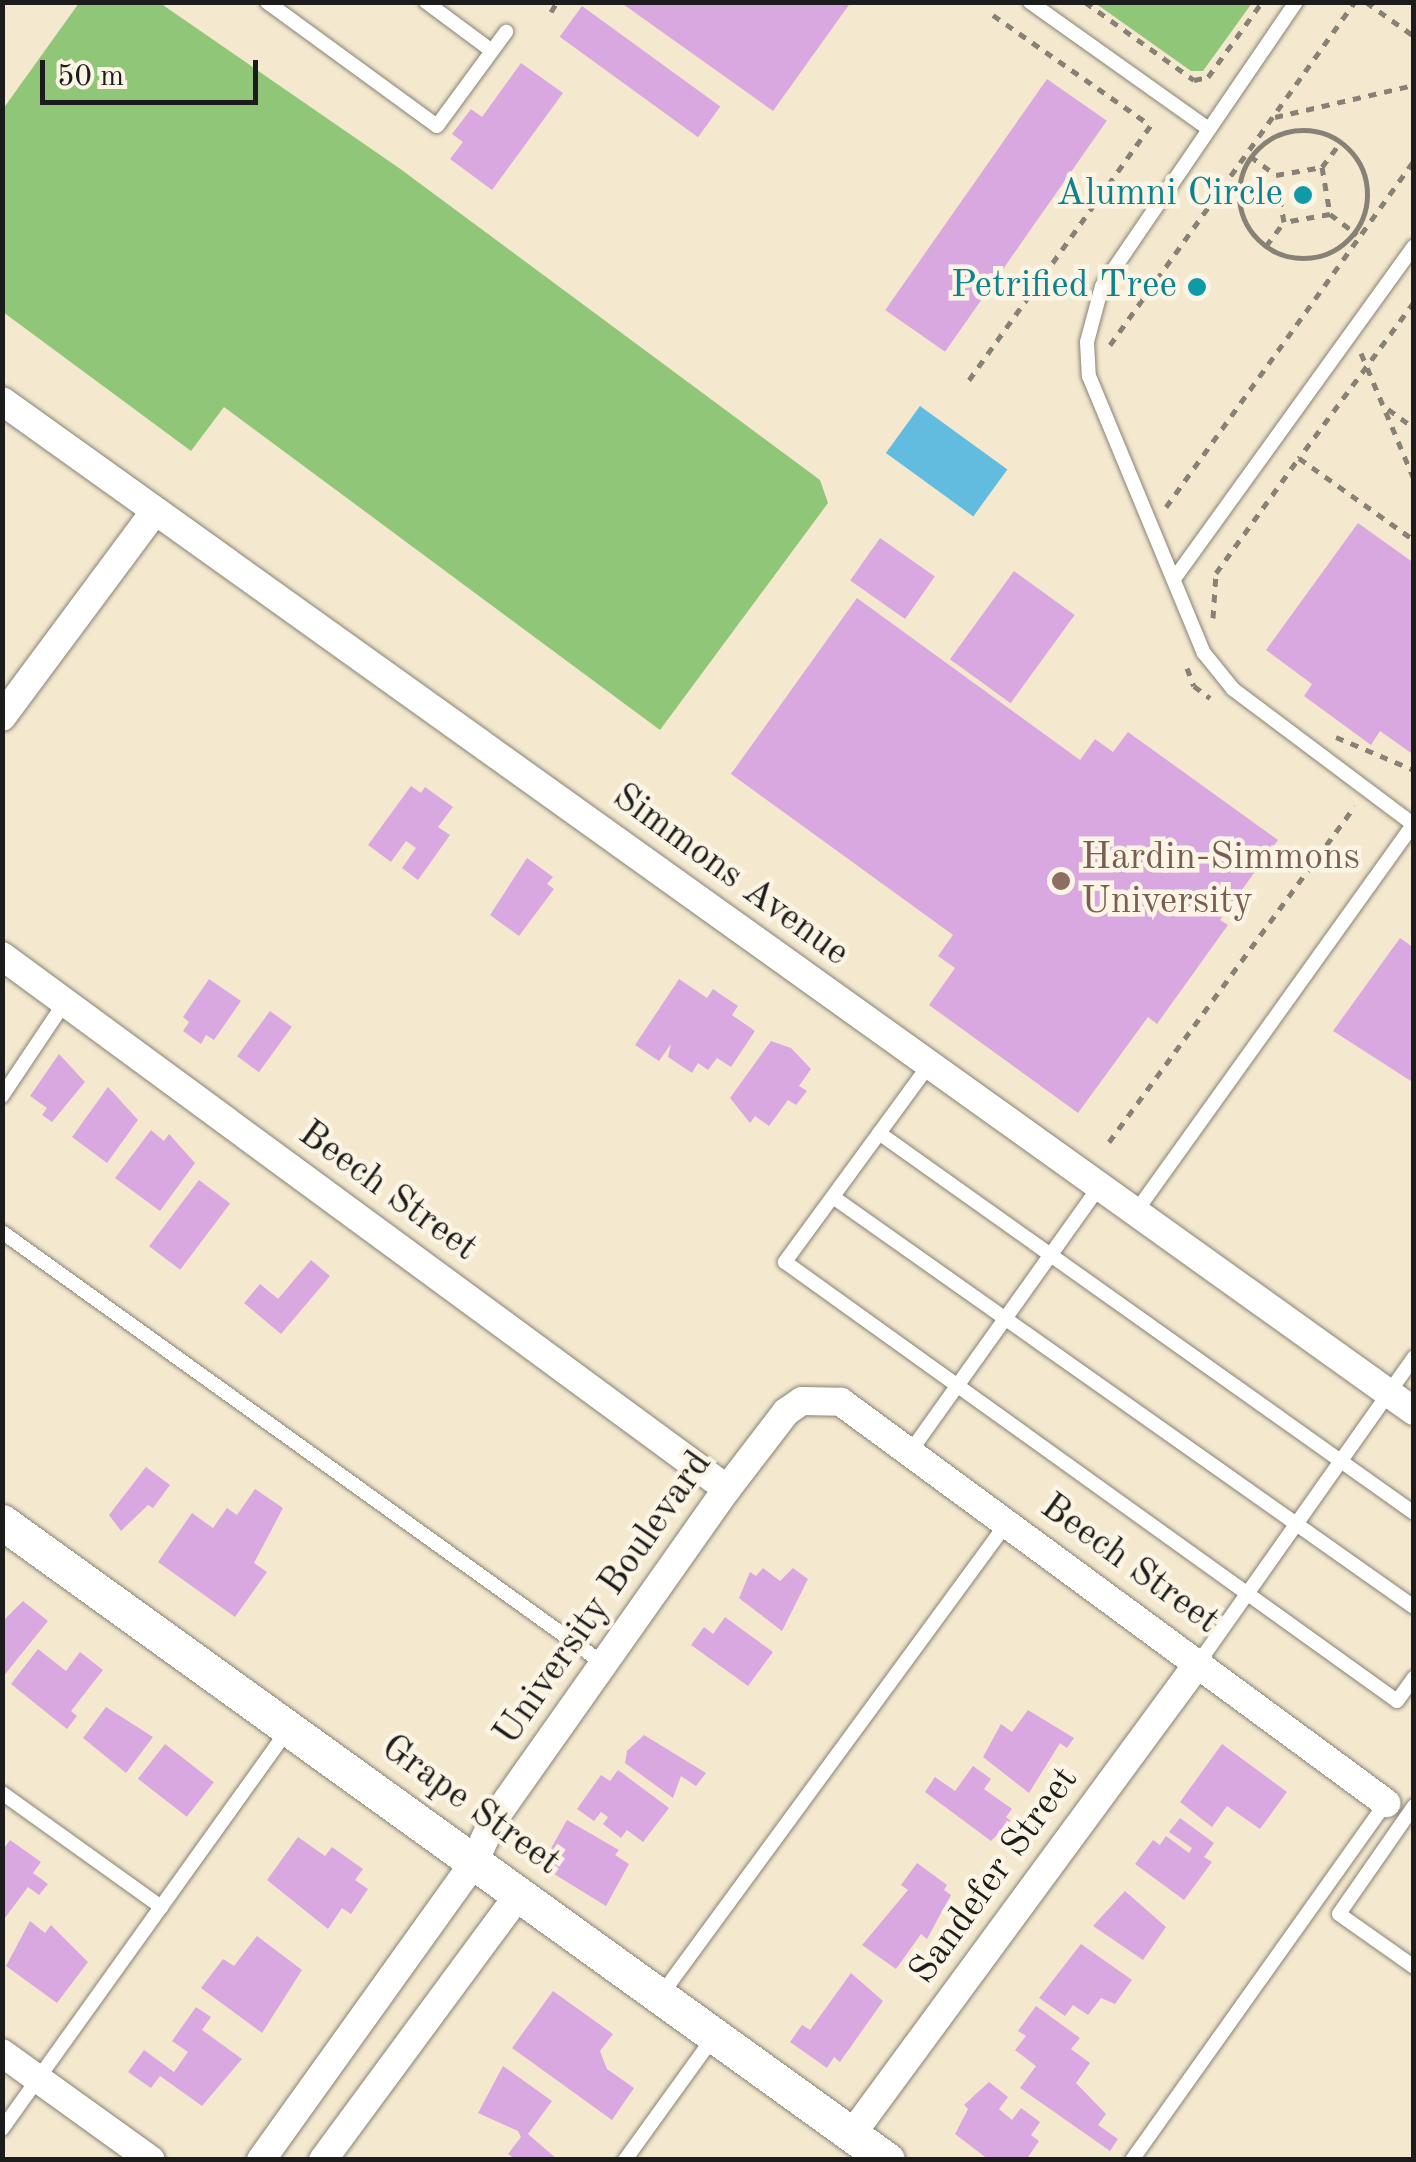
<!DOCTYPE html>
<style>
body{margin:0}
#map{position:relative;width:1416px;height:2162px;overflow:hidden;background:#f4e9cf;font-family:"Old Standard TT",serif}
div>[style]{position:absolute}
[style*='--x']{left:calc(var(--x)*1px);top:calc(var(--y)*1px);width:calc(var(--w)*1px);rotate:calc(var(--a)*1deg)}
.green>*{inset:0;background:#90c678}
.water>*{inset:0;background:#62bcdf;transform-origin:0 0}
.building>*{inset:0;background:#daa8e1;transform-origin:0 0}
.path>*{height:5px;margin-top:-2.5px;transform-origin:0;background:repeating-linear-gradient(90deg,#888276 0 8px,transparent 0 16px)}
.path>.ring{margin:-2.5px;padding:0;box-sizing:content-box;background:none;border:5px solid #888276;border-radius:50%}
.roads{filter:drop-shadow(0 0 2px #888276) drop-shadow(0 0 2px #888276)}
.service>*{height:14px;margin:-7px;padding:0 7px;transform-origin:7px;border-radius:7px;background:#fff}
.minor>*{height:28px;margin:-14px;padding:0 14px;transform-origin:14px;border-radius:14px;background:#fff}
.tertiary>*{height:35px;margin:-17.5px;padding:0 17.5px;transform-origin:17.5px;border-radius:17.5px;background:#fff}
.dots>*{width:28px;height:28px;translate:-50% -50%;box-sizing:border-box;border:5px solid #fcf5e5;border-radius:50%}
span{translate:-50% -50%;white-space:nowrap;text-align:center;line-height:1.15;-webkit-text-stroke:9px #fcf5e5;paint-order:stroke}
.culture-label{font-size:38px;color:#0d838f}
.right{translate:-100% -50%;text-align:right}
.education-label{font-size:38px;color:#785e54}
.left{translate:0 -50%;text-align:left}
.street-label{font-size:38px;color:#1c1c1c}
.frame{position:absolute;inset:0;border:5px solid #1c1c1c;pointer-events:none}
.scale{position:absolute;left:40px;top:60px;width:218px;height:45px;box-sizing:border-box;border:5px solid #1c1c1c;border-top:0;padding-left:12px;font-size:30px;line-height:35px;white-space:nowrap;color:#1c1c1c;-webkit-text-stroke:8px #fcf5e5;paint-order:stroke}
</style>
<div id="map">
<div class="green">
<div style="clip-path:polygon(79px 3px,160px 3px,399px 168px,820px 480px,828px 503px,660px 730px,224px 407px,191px 451px,3px 312px,3px 109px)"></div>
<div style="clip-path:polygon(1095px 3px,1252px 3px,1203px 71px,1191px 71px)"></div>
</div>
<div class="water">
<div style="left:920px;top:406px;width:108px;height:58px;rotate:36deg"></div>
</div>
<div class="building">
<div style="clip-path:polygon(620px 2px,851px 2px,773px 111px)"></div>
<div style="left:582px;top:6px;width:171px;height:38px;rotate:36deg"></div>
<div style="clip-path:polygon(521px 63px,563px 93px,492px 190px,450px 159px,463px 142px,452px 134px,471px 109px,482px 117px)"></div>
<div style="left:1047px;top:79px;width:73px;height:282px;rotate:35deg"></div>
<div style="clip-path:polygon(1358px 523px,1414px 563px,1414px 755px,1380px 731px,1371px 745px,1304px 696px,1312px 684px,1266px 650px)"></div>
<div style="left:880px;top:538px;width:67px;height:52px;rotate:35deg"></div>
<div style="left:1014px;top:571px;width:75px;height:109px;rotate:36deg"></div>
<div style="clip-path:polygon(857px 598px,1080px 760px,1095px 739px,1113px 752px,1128px 732px,1278px 840px,1220px 920px,1228px 925px,1157px 1024px,1148px 1017px,1078px 1113px,929px 1005px,955px 968px,938px 956px,953px 935px,731px 774px)"></div>
<div style="clip-path:polygon(411px 786px,421px 793px,425px 787px,453px 807px,438px 827px,450px 835px,418px 880px,402px 868px,416px 848px,406px 841px,391px 862px,368px 845px)"></div>
<div style="clip-path:polygon(527px 858px,553px 877px,547px 884px,554px 889px,519px 936px,490px 915px)"></div>
<div style="clip-path:polygon(1400px 938px,1414px 948px,1414px 1083px,1333px 1031px)"></div>
<div style="clip-path:polygon(209px 979px,241px 1001px,214px 1040px,206px 1035px,201px 1044px,183px 1031px,189px 1022px,183px 1017px)"></div>
<div style="clip-path:polygon(679px 979px,707px 998px,713px 989px,738px 1006px,732px 1015px,755px 1031px,731px 1067px,717px 1058px,708px 1070px,698px 1063px,692px 1073px,668px 1057px,671px 1044px,659px 1061px,635px 1045px)"></div>
<div style="left:270px;top:1011px;width:27px;height:56px;rotate:36deg"></div>
<div style="clip-path:polygon(771px 1041px,791px 1048px,811px 1069px,799px 1086px,807px 1091px,796px 1105px,788px 1100px,769px 1126px,755px 1116px,750px 1123px,730px 1098px)"></div>
<div style="clip-path:polygon(59px 1054px,85px 1082px,52px 1122px,42px 1115px,47px 1108px,30px 1096px)"></div>
<div style="clip-path:polygon(108px 1087px,138px 1120px,107px 1163px,72px 1137px)"></div>
<div style="clip-path:polygon(151px 1130px,164px 1141px,169px 1134px,195px 1163px,160px 1211px,115px 1178px)"></div>
<div style="left:199px;top:1180px;width:39px;height:83px;rotate:37deg"></div>
<div style="clip-path:polygon(311px 1260px,330px 1276px,281px 1334px,244px 1303px,260px 1284px,278px 1299px)"></div>
<div style="clip-path:polygon(146px 1467px,170px 1485px,153px 1508px,148px 1505px,121px 1531px,109px 1515px)"></div>
<div style="clip-path:polygon(255px 1489px,283px 1508px,254px 1563px,267px 1572px,235px 1617px,158px 1562px,192px 1513px,213px 1528px,227px 1508px,237px 1515px)"></div>
<div style="clip-path:polygon(763px 1568px,780px 1581px,793px 1568px,808px 1579px,782px 1631px,739px 1598px,750px 1572px,756px 1576px)"></div>
<div style="clip-path:polygon(23px 1601px,48px 1621px,2px 1678px,2px 1622px)"></div>
<div style="clip-path:polygon(725px 1617px,773px 1652px,748px 1686px,691px 1645px,704px 1627px,713px 1634px)"></div>
<div style="clip-path:polygon(38px 1649px,66px 1671px,80px 1652px,103px 1670px,71px 1711px,77px 1716px,67px 1729px,11px 1684px)"></div>
<div style="clip-path:polygon(106px 1707px,153px 1737px,126px 1773px,83px 1738px)"></div>
<div style="clip-path:polygon(1028px 1710px,1074px 1738px,1067px 1748px,1060px 1743px,1029px 1793px,983px 1757px,1001px 1724px,1012px 1732px)"></div>
<div style="clip-path:polygon(644px 1735px,706px 1773px,696px 1786px,681px 1776px,673px 1798px,625px 1763px,627px 1751px)"></div>
<div style="left:165px;top:1744px;width:62px;height:44px;rotate:38deg"></div>
<div style="clip-path:polygon(1222px 1744px,1287px 1792px,1260px 1829px,1227px 1806px,1212px 1827px,1180px 1802px)"></div>
<div style="clip-path:polygon(973px 1766px,991px 1779px,984px 1789px,1012px 1809px,1006px 1817px,1011px 1821px,991px 1841px,925px 1792px,935px 1777px,955px 1791px)"></div>
<div style="clip-path:polygon(618px 1770px,669px 1808px,643px 1842px,627px 1830px,621px 1838px,603px 1824px,608px 1817px,601px 1812px,594px 1821px,577px 1809px,601px 1775px,610px 1781px)"></div>
<div style="clip-path:polygon(1180px 1818px,1214px 1843px,1204px 1857px,1212px 1862px,1184px 1900px,1135px 1864px,1153px 1840px,1160px 1845px,1166px 1836px,1189px 1853px,1192px 1848px,1169px 1832px)"></div>
<div style="clip-path:polygon(567px 1820px,619px 1850px,615px 1855px,629px 1864px,606px 1906px,541px 1866px)"></div>
<div style="clip-path:polygon(298px 1837px,325px 1856px,332px 1847px,363px 1869px,355px 1880px,368px 1889px,351px 1914px,342px 1908px,328px 1929px,267px 1880px)"></div>
<div style="clip-path:polygon(10px 1840px,41px 1862px,33px 1873px,48px 1884px,39px 1895px,28px 1887px,2px 1922px,2px 1851px)"></div>
<div style="clip-path:polygon(917px 1863px,947px 1885px,944px 1890px,951px 1895px,927px 1939px,921px 1934px,896px 1969px,862px 1945px,908px 1890px,901px 1885px)"></div>
<div style="clip-path:polygon(1125px 1891px,1166px 1927px,1143px 1960px,1093px 1926px)"></div>
<div style="clip-path:polygon(30px 1921px,45px 1933px,51px 1925px,88px 1962px,57px 2003px,6px 1966px)"></div>
<div style="clip-path:polygon(257px 1936px,302px 1970px,262px 2033px,201px 1988px,223px 1959px,234px 1966px)"></div>
<div style="clip-path:polygon(1081px 1944px,1132px 1980px,1115px 2004px,1101px 1998px,1088px 2015px,1073px 2005px,1065px 2016px,1039px 1998px)"></div>
<div style="clip-path:polygon(851px 1973px,883px 2001px,840px 2062px,834px 2057px,827px 2068px,790px 2042px,802px 2025px,810px 2030px)"></div>
<div style="clip-path:polygon(553px 1991px,613px 2034px,600px 2051px,607px 2069px,634px 2088px,612px 2120px,512px 2048px)"></div>
<div style="clip-path:polygon(1036px 2006px,1080px 2038px,1071px 2049px,1090px 2063px,1076px 2083px,1106px 2114px,1098px 2125px,1118px 2139px,1110px 2151px,1020px 2088px,1036px 2066px,1015px 2050px,1026px 2036px,1018px 2031px)"></div>
<div style="clip-path:polygon(196px 2007px,211px 2017px,202px 2030px,242px 2059px,202px 2106px,160px 2076px,151px 2088px,128px 2072px,144px 2050px,174px 2072px,188px 2052px,172px 2041px)"></div>
<div style="clip-path:polygon(503px 2066px,552px 2101px,528px 2134px,558px 2160px,516px 2160px,508px 2154px,521px 2137px,518px 2131px,478px 2113px)"></div>
<div style="clip-path:polygon(989px 2082px,1008px 2097px,999px 2109px,1012px 2120px,1021px 2108px,1040px 2122px,1031px 2135px,1039px 2141px,1026px 2160px,989px 2160px,955px 2134px,968px 2109px,964px 2105px)"></div>
</div>
<div class="path">
<div style="--x:1085;--y:2;--w:134;--a:35.6"></div>
<div style="--x:1194;--y:80;--w:14;--a:-12"></div>
<div style="--x:1208;--y:77;--w:92;--a:-54.2"></div>
<div style="--x:1366;--y:2;--w:59;--a:35.3"></div>
<div style="--x:551;--y:12;--w:12;--a:-59"></div>
<div style="--x:993;--y:15;--w:192;--a:35"></div>
<div style="--x:1275;--y:117;--w:143;--a:-13"></div>
<div class="ring" style="left:1239px;top:130px;width:123px;height:123px"></div>
<div style="--x:1250;--y:156;--w:32;--a:36"></div>
<div style="--x:1322;--y:167;--w:31;--a:-53"></div>
<div style="--x:1330;--y:214;--w:47;--a:170.1"></div>
<div style="--x:1284;--y:222;--w:48;--a:-99.7"></div>
<div style="--x:1276;--y:175;--w:47;--a:-9.9"></div>
<div style="--x:1322;--y:167;--w:48;--a:80.3"></div>
<div style="--x:1330;--y:214;--w:34;--a:37"></div>
<div style="--x:1266;--y:246;--w:30;--a:-53"></div>
<div style="--x:1414;--y:302;--w:194;--a:126.4"></div>
<div style="--x:1299;--y:458;--w:141;--a:35.5"></div>
<div style="--x:1110;--y:345;--w:422;--a:-54.5"></div>
<div style="--x:1361;--y:353;--w:137;--a:67.2"></div>
<div style="--x:969;--y:380;--w:317;--a:-54.5"></div>
<div style="--x:1388;--y:409;--w:32;--a:36"></div>
<div style="--x:1166;--y:507;--w:427;--a:-54.4"></div>
<div style="--x:1213;--y:618;--w:45;--a:-86.2"></div>
<div style="--x:1216;--y:573;--w:142;--a:-54.2"></div>
<div style="--x:1187;--y:668;--w:19;--a:69"></div>
<div style="--x:1194;--y:686;--w:20;--a:37"></div>
<div style="--x:1336;--y:737;--w:85;--a:22.9"></div>
<div style="--x:1109;--y:1142;--w:416;--a:-53.8"></div>
</div>
<div class="roads">
<div class="service">
<div style="--x:267;--y:2;--w:210;--a:36.1"></div>
<div style="--x:437;--y:126;--w:117;--a:-53.7"></div>
<div style="--x:426;--y:2;--w:82;--a:36.6"></div>
<div style="--x:1030;--y:2;--w:219;--a:35.4"></div>
<div style="--x:1296;--y:2;--w:344;--a:124.3"></div>
<div style="--x:1102;--y:286;--w:58;--a:105"></div>
<div style="--x:1087;--y:342;--w:34;--a:87"></div>
<div style="--x:1089;--y:376;--w:300;--a:67.5"></div>
<div style="--x:1204;--y:653;--w:46;--a:51.1"></div>
<div style="--x:1233;--y:689;--w:226;--a:36.9"></div>
<div style="--x:1174;--y:579;--w:410;--a:-54.2"></div>
<div style="--x:929;--y:1065;--w:244;--a:126.2"></div>
<div style="--x:785;--y:1262;--w:753;--a:35.65"></div>
<div style="--x:1397;--y:1701;--w:29;--a:-54"></div>
<div style="--x:2;--y:1096;--w:113;--a:-56.2"></div>
<div style="--x:879;--y:1133;--w:656;--a:35.39"></div>
<div style="--x:833;--y:1197;--w:711;--a:35.21"></div>
<div style="--x:1135;--y:1213;--w:477;--a:-54.4"></div>
<div style="--x:2;--y:1232;--w:741;--a:35.66"></div>
<div style="--x:910;--y:1452;--w:325;--a:-54.5"></div>
<div style="--x:1199;--y:1662;--w:373;--a:-54.8"></div>
<div style="--x:2;--y:1793;--w:196;--a:35.6"></div>
<div style="--x:1414;--y:1806;--w:131;--a:124.8"></div>
<div style="--x:1339;--y:1914;--w:92;--a:35.2"></div>
<div style="--x:661;--y:1995;--w:585;--a:-53.76"></div>
<div style="--x:2;--y:2129;--w:490;--a:-54.4"></div>
<div style="--x:625;--y:2160;--w:154;--a:-54.2"></div>
<div style="--x:1132;--y:2160;--w:438;--a:-54.6"></div>
</div>
<div class="minor">
<div style="--x:2;--y:401;--w:1736;--a:35.58"></div>
<div style="--x:2;--y:717;--w:257;--a:-53.4"></div>
<div style="--x:2;--y:956;--w:900;--a:36.32"></div>
<div style="--x:2;--y:2053;--w:183;--a:35.7"></div>
<div style="--x:852;--y:2134;--w:586;--a:-53.68"></div>
<div style="--x:261;--y:2160;--w:366;--a:-54.4"></div>
<div style="--x:474;--y:1862;--w:47;--a:-65.1"></div>
<div style="--x:494;--y:1819;--w:404;--a:-54.8"></div>
<div style="--x:727;--y:1489;--w:97;--a:-52.5"></div>
<div style="--x:786;--y:1412;--w:19;--a:-35"></div>
<div style="--x:802;--y:1401;--w:39;--a:1"></div>
<div style="--x:841;--y:1402;--w:677;--a:36.34"></div>
<div style="--x:323;--y:2160;--w:330;--a:-53.6"></div>
</div>
<div class="tertiary">
<div style="--x:2;--y:1522;--w:1091;--a:35.79"></div>
</div>
</div>
<div class="dots">
<div style="left:1303px;top:195px;background:#0f9aa8"></div>
<div style="left:1197px;top:287px;background:#0f9aa8"></div>
<div style="left:1061px;top:881px;background:#8d6e63"></div>
</div>
<div class="culture-label">
<span class="right" style="left:1283px;top:195px">Alumni Circle</span>
<span class="right" style="left:1177px;top:287px">Petrified Tree</span>
</div>
<div class="education-label">
<span class="left" style="left:1081px;top:881px">Hardin-Simmons<br>University</span>
</div>
<div class="street-label">
<span style="left:730px;top:876px;rotate:36deg">Simmons Avenue</span>
<span style="left:387px;top:1192px;rotate:36deg">Beech Street</span>
<span style="left:1129px;top:1565px;rotate:36deg">Beech Street</span>
<span style="left:604px;top:1599px;rotate:-55deg">University Boulevard</span>
<span style="left:470px;top:1806px;rotate:36deg">Grape Street</span>
<span style="left:995px;top:1876px;rotate:-54deg">Sandefer Street</span>
</div>
<div class="frame"></div>
<div class="scale">50 m</div>
</div>
